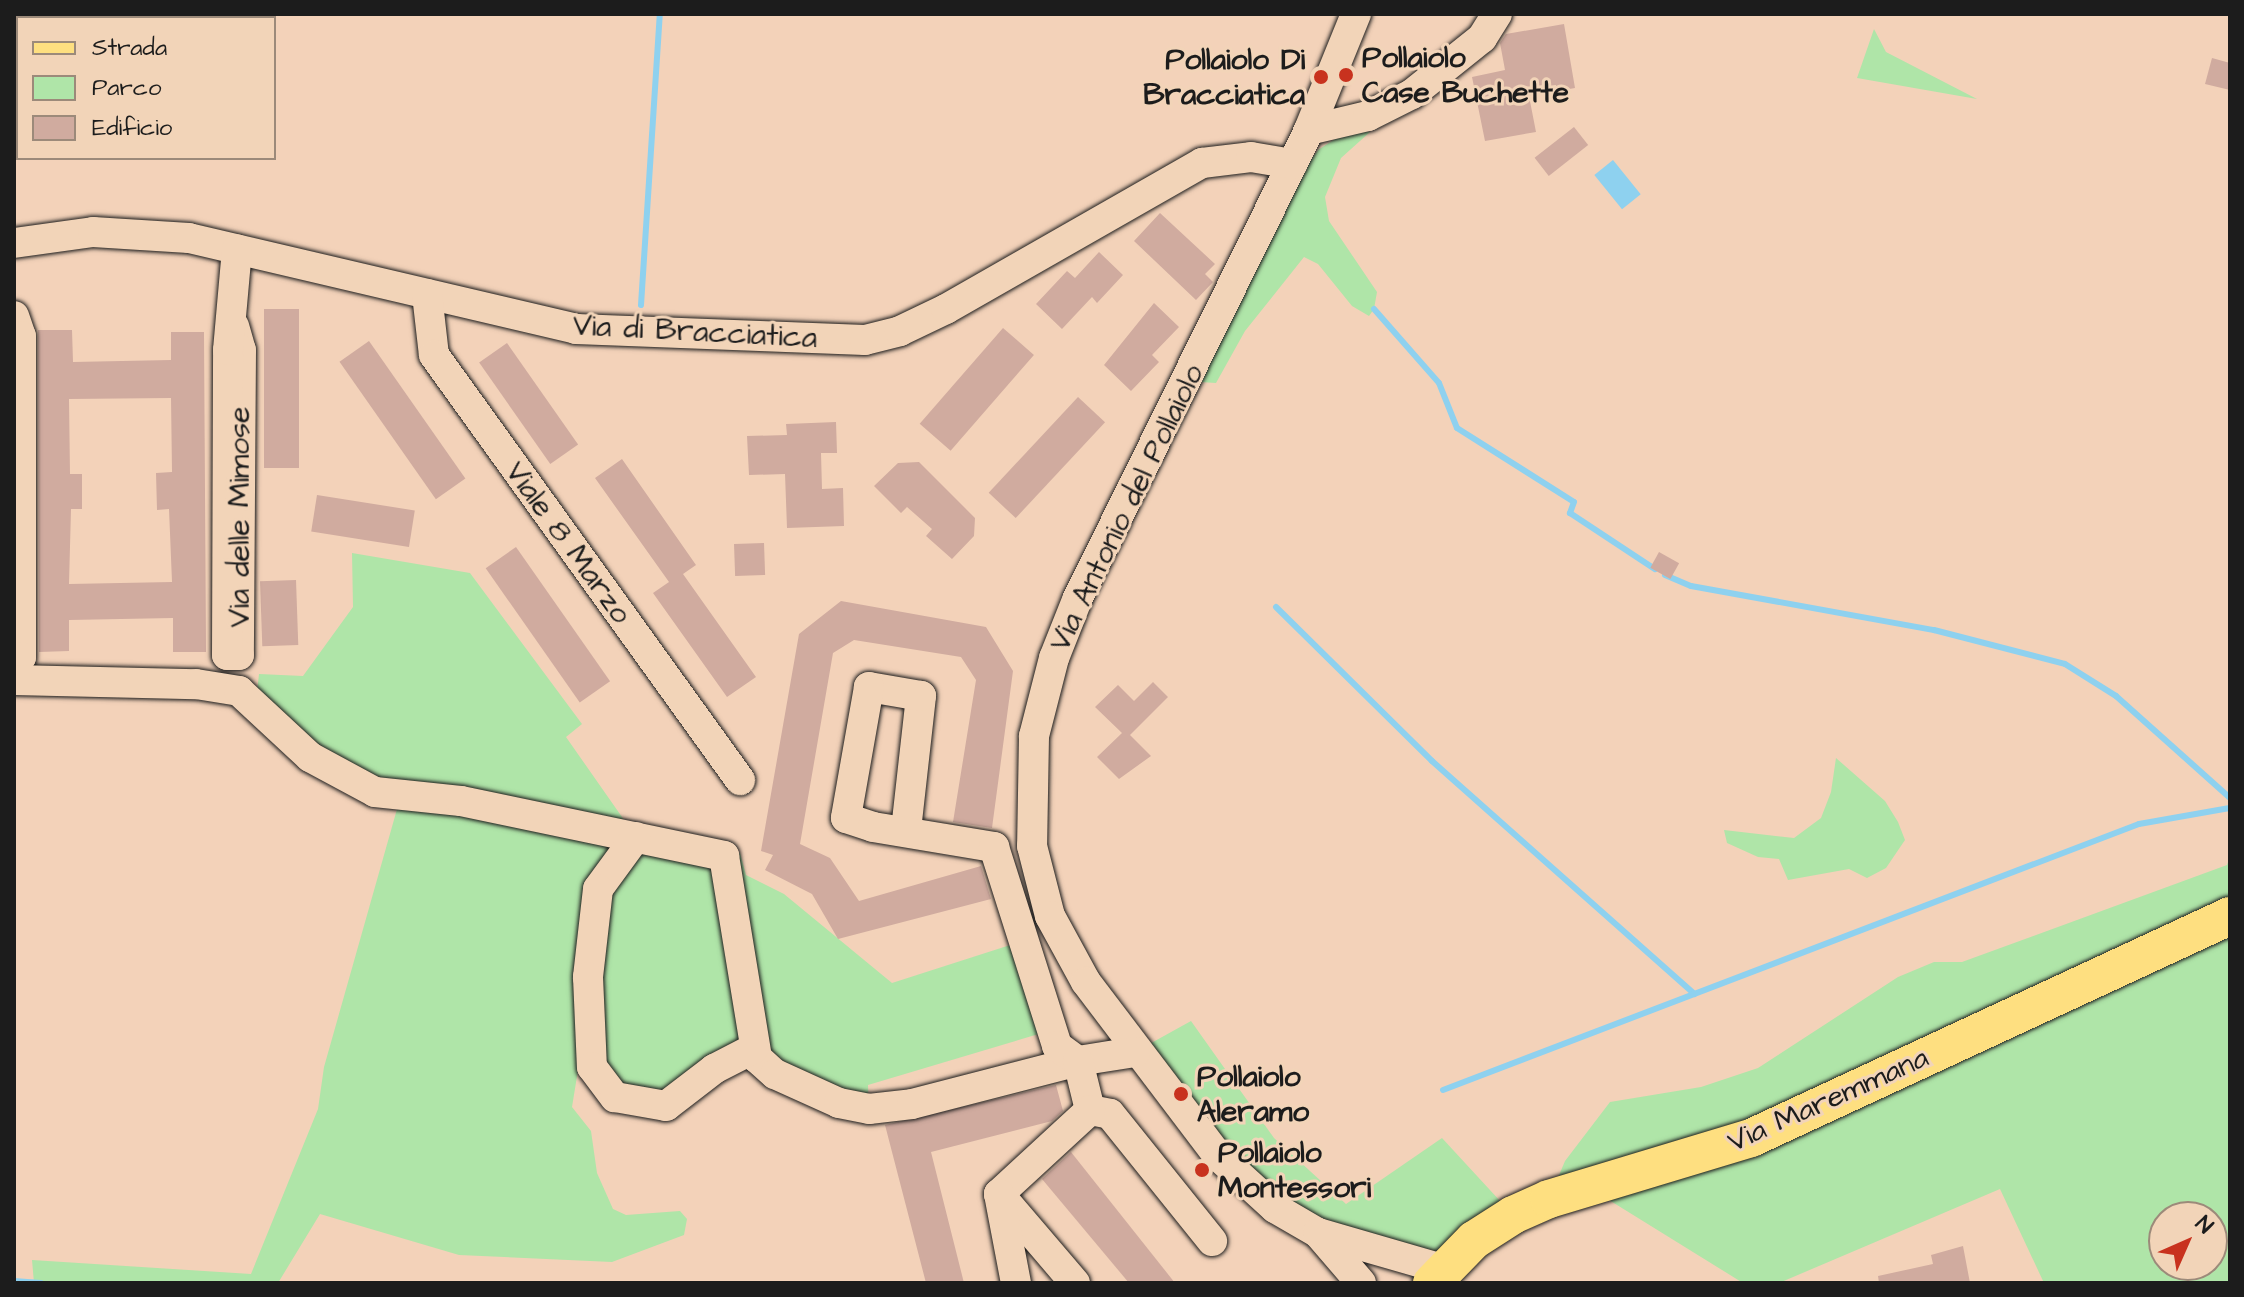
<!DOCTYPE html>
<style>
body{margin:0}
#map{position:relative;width:2244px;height:1297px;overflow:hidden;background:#f3d2b9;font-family:"Architects Daughter",sans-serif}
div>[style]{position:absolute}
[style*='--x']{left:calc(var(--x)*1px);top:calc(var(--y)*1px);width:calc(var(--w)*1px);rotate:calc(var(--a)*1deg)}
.green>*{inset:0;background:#afe5a8}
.water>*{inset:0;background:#8ed1ef;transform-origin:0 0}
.stream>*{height:6px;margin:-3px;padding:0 3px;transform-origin:3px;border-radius:3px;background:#8ed1ef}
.building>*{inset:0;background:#d0ab9f;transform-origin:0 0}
.roads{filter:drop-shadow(0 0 2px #1c1c1c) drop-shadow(0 0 2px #1c1c1c)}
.minor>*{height:30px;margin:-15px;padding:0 15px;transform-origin:15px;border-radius:15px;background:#f2d4b8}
.major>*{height:38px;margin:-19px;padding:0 19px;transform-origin:19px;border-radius:19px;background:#fedf80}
.dots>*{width:22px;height:22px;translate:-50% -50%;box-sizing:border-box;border:4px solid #f2d4b8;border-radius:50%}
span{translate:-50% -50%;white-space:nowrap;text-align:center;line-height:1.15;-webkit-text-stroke:6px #f2d4b8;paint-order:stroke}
.poi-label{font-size:30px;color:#1c1c1c;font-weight:700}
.left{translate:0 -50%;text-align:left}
.right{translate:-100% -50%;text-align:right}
.street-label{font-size:30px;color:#1c1c1c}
.frame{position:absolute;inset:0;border:16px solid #1c1c1c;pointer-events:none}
.legend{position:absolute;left:16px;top:16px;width:260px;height:144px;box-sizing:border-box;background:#f2d4b8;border:2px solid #9c8a7a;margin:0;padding:10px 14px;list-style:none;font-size:24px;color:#1c1c1c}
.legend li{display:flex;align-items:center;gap:16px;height:40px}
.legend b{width:40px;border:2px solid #9c8a7a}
.north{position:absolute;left:2148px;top:1201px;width:80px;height:80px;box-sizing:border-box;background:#f2d4b8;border:2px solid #9c8a7a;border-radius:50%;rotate:45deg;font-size:22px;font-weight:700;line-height:32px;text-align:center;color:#1c1c1c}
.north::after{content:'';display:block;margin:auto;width:28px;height:36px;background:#c8321e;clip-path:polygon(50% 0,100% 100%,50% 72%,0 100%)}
</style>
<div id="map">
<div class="green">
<div style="clip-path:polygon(1874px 29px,1886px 52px,1977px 99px,1857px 78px)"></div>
<div style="clip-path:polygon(1352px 128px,1370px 132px,1341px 158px,1325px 197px,1329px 221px,1377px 292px,1374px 309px,1369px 316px,1352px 306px,1318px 264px,1304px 257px,1245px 331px,1216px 383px,1200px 382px,1296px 180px,1318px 150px)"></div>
<div style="clip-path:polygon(352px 553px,470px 573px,582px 724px,566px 737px,636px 837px,724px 856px,740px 853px,746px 875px,784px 894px,892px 983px,1026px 940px,1052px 1030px,868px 1085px,869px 1109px,757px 1058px,637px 1104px,580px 1058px,572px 1107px,591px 1131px,597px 1173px,613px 1209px,626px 1215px,680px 1211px,687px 1219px,684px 1235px,612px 1262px,459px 1255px,320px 1214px,278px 1283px,34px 1283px,32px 1260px,251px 1274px,318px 1109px,324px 1067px,401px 795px,255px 709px,259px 674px,303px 676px,353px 607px)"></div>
<div style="clip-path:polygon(1836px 758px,1885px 801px,1898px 822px,1905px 840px,1886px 868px,1867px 878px,1849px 869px,1788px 880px,1779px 859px,1758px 857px,1727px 843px,1724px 830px,1794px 838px,1821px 818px,1831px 792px)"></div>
<div style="clip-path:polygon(evenodd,2230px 856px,2230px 1283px,2044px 1283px,2000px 1189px,1779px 1283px,1743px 1283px,1588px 1187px,1549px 1199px,1565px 1161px,1610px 1102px,1701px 1087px,1758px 1068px,1898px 977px,1934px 962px,1962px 962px,2227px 865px,2230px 856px,2164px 1217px,2212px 1217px,2212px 1265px,2164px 1265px,2164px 1217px)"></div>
<div style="clip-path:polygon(1191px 1021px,1274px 1138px,1346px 1204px,1442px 1138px,1513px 1215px,1443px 1269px,1275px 1208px,1135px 1052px)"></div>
</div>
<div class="water">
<div style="left:1613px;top:160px;width:44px;height:24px;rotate:51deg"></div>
</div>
<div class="stream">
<div style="--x:641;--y:305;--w:292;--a:-86.3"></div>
<div style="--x:1374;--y:309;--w:98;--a:48.7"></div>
<div style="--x:1439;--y:383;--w:48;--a:68.2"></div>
<div style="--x:1457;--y:428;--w:138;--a:32.3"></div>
<div style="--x:1574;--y:502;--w:12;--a:110"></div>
<div style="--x:1570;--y:513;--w:102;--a:33.4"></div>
<div style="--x:1665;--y:575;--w:28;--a:23"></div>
<div style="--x:1691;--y:586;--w:247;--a:10.3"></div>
<div style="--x:1934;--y:630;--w:135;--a:14.5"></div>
<div style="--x:2065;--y:664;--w:60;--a:32.1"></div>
<div style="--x:2116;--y:696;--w:153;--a:41.8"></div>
<div style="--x:1276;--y:607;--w:219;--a:44.6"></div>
<div style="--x:1432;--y:761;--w:351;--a:41.6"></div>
<div style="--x:1443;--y:1090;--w:745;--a:-20.92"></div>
<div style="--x:2139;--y:824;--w:92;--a:-10"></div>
<div style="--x:14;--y:1281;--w:27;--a:4"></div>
</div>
<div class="building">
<div style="clip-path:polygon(1564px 24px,1575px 88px,1529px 96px,1536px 132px,1485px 141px,1472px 77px,1505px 70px,1500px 43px,1506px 34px)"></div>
<div style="clip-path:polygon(2212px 58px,2230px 63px,2230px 90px,2205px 84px)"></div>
<div style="left:1574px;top:127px;width:23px;height:50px;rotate:52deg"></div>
<div style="clip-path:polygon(1160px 213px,1215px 264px,1205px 274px,1213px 282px,1196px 300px,1134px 241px)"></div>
<div style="clip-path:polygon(1099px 252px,1123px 275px,1097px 303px,1092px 297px,1062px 329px,1036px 304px,1067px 271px,1075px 278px)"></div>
<div style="clip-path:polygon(1154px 303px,1179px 327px,1152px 355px,1159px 362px,1131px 391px,1104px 365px)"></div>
<div style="left:264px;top:309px;width:35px;height:159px"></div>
<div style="left:1003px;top:328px;width:41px;height:127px;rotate:41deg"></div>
<div style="clip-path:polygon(evenodd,38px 330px,72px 330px,73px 362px,171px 360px,171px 332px,204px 332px,206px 652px,173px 652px,173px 618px,69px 620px,69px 651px,39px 652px,38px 330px,171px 398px,172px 472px,156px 473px,157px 510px,169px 509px,172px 582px,69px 584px,71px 509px,82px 509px,82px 474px,70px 474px,69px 399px,171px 398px)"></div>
<div style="left:369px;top:341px;width:168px;height:36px;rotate:55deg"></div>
<div style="left:507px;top:343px;width:124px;height:34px;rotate:55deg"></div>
<div style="left:1078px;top:397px;width:37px;height:131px;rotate:43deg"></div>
<div style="clip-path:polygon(836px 422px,837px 453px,821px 453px,822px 489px,843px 488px,844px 526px,787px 528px,785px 474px,749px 475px,747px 436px,787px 435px,786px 424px)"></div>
<div style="clip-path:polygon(622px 459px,696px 565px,683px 574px,756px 677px,727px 697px,653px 593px,669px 582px,595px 478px)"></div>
<div style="clip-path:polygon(919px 462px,975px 518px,974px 536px,952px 559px,926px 536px,932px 529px,907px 507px,901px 513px,874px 486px,898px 463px)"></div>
<div style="left:317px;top:495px;width:99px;height:37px;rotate:9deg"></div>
<div style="left:764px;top:543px;width:32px;height:30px;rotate:88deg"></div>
<div style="left:516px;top:547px;width:164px;height:37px;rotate:55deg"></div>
<div style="left:1659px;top:552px;width:23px;height:18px;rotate:29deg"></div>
<div style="left:296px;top:580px;width:65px;height:36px;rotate:88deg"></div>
<div style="clip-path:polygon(841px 601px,986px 627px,1013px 671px,992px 828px,953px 822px,976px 680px,961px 657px,854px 640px,833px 653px,800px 844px,830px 858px,859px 901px,981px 866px,991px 899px,838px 939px,812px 894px,765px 870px,773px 855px,761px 851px,799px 634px)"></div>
<div style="clip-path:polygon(1153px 682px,1168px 697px,1130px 735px,1151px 756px,1119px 779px,1097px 757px,1122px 733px,1095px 707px,1118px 685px,1134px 701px)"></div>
<div style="clip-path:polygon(1056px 1085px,1063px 1111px,1052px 1121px,931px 1152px,964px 1283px,926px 1283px,885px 1125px)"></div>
<div style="clip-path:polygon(1071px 1152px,1175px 1283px,1129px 1283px,1042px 1179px)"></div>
<div style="clip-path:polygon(1963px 1246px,1970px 1283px,1879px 1283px,1878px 1276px,1933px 1264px,1931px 1255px)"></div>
</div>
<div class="roads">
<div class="minor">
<div style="--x:1356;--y:14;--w:125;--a:112.1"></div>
<div style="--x:1309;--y:130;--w:524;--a:116.27"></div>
<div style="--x:1077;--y:600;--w:62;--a:111.6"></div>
<div style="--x:1054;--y:658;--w:81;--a:104.4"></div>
<div style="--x:1034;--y:736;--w:110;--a:91"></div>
<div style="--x:1032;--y:846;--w:72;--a:75.6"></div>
<div style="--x:1050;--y:916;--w:75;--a:61.4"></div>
<div style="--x:1086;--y:982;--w:218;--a:52.8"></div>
<div style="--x:1218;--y:1156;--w:77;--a:42.4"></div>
<div style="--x:1275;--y:1208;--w:50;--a:30.2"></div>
<div style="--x:1318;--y:1233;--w:130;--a:16.1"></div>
<div style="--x:1309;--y:130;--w:61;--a:-13.3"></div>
<div style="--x:1368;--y:116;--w:49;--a:-26.6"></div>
<div style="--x:1412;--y:94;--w:90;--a:-38.7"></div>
<div style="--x:1482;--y:38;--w:28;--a:-58"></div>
<div style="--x:14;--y:243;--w:80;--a:-7.9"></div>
<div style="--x:93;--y:232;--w:96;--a:3.6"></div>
<div style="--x:189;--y:238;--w:398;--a:13.2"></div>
<div style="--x:576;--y:329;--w:289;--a:2.2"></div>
<div style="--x:865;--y:340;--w:36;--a:-14"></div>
<div style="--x:900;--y:331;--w:51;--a:-25.6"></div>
<div style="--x:946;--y:309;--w:295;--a:-29.7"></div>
<div style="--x:1202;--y:163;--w:49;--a:-7"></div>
<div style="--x:1251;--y:157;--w:42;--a:9.7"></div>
<div style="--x:427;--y:294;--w:61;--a:83.5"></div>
<div style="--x:434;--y:355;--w:524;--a:54.25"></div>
<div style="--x:14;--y:316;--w:21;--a:71"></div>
<div style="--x:21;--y:336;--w:321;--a:90"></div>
<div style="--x:21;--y:657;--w:7;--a:172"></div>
<div style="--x:234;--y:326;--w:25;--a:74"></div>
<div style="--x:241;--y:350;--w:305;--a:90.4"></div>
<div style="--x:239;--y:655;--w:12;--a:180"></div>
<div style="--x:227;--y:655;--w:305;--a:-89.8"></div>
<div style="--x:228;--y:350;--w:101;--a:-84.9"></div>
<div style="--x:14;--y:680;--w:182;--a:1.3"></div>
<div style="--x:196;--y:684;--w:44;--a:9.2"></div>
<div style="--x:239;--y:691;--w:97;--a:42.9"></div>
<div style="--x:310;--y:757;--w:74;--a:28.3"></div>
<div style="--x:375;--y:792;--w:86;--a:6"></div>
<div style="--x:461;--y:801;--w:269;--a:11.8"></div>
<div style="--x:724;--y:856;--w:205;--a:80.7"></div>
<div style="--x:757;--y:1058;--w:24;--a:42"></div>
<div style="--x:775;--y:1074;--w:70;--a:24.4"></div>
<div style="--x:839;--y:1103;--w:31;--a:11"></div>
<div style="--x:869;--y:1109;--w:43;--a:-6.6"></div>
<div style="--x:912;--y:1104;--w:171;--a:-14.5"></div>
<div style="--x:1078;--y:1061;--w:58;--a:-9"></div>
<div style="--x:906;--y:830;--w:135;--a:-83.6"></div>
<div style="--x:921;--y:696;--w:53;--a:-170.2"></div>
<div style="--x:869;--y:687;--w:133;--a:100"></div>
<div style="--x:846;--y:818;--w:28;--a:18"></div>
<div style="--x:873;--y:827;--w:123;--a:9.4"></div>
<div style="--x:994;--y:847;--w:209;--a:72.4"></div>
<div style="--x:1057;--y:1046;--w:26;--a:36"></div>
<div style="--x:636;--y:837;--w:64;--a:126.2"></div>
<div style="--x:598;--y:889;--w:89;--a:96.5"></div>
<div style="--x:588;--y:977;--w:90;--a:87.5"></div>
<div style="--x:592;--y:1067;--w:38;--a:53"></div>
<div style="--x:615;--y:1097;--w:52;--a:10"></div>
<div style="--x:666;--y:1106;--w:61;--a:-37.6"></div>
<div style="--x:714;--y:1069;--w:44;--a:-27.1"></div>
<div style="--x:1078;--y:1061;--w:50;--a:76.2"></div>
<div style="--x:1090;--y:1110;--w:20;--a:11"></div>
<div style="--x:1110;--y:1114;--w:163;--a:51.2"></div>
<div style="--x:999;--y:1194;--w:124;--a:-42.7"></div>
<div style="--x:999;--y:1194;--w:117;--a:49.5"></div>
<div style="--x:999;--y:1194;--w:91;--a:79.2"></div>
<div style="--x:1318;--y:1233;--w:66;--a:49.3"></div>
</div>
<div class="major">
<div style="--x:1432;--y:1283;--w:60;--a:-45.7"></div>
<div style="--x:1474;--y:1240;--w:46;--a:-32.7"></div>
<div style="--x:1513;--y:1215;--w:39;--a:-24"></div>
<div style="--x:1549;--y:1199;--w:211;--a:-16.8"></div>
<div style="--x:1751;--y:1138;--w:528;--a:-24.87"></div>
</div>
</div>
<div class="dots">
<div style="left:1346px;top:75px;background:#c8321e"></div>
<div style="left:1321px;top:77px;background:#c8321e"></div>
<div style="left:1181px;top:1094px;background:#c8321e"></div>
<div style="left:1202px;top:1170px;background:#c8321e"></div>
</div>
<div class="poi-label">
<span class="left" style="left:1362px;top:75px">Pollaiolo<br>Case Buchette</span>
<span class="right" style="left:1305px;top:77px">Pollaiolo Di<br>Bracciatica</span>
<span class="left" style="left:1197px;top:1094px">Pollaiolo<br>Aleramo</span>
<span class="left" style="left:1218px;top:1170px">Pollaiolo<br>Montessori</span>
</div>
<div class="street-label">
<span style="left:695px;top:332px;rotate:3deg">Via di Bracciatica</span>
<span style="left:1127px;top:508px;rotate:-64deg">Via Antonio del Pollaiolo</span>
<span style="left:240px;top:517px;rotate:-90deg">Via delle Mimose</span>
<span style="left:568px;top:543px;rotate:54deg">Viale 8 Marzo</span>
<span style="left:1828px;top:1100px;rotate:-24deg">Via Maremmana</span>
</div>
<div class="frame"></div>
<ul class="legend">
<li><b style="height:10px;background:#fedf80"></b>Strada</li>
<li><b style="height:22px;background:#afe5a8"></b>Parco</li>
<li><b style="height:22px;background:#d0ab9f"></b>Edificio</li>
</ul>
<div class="north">N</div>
</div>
